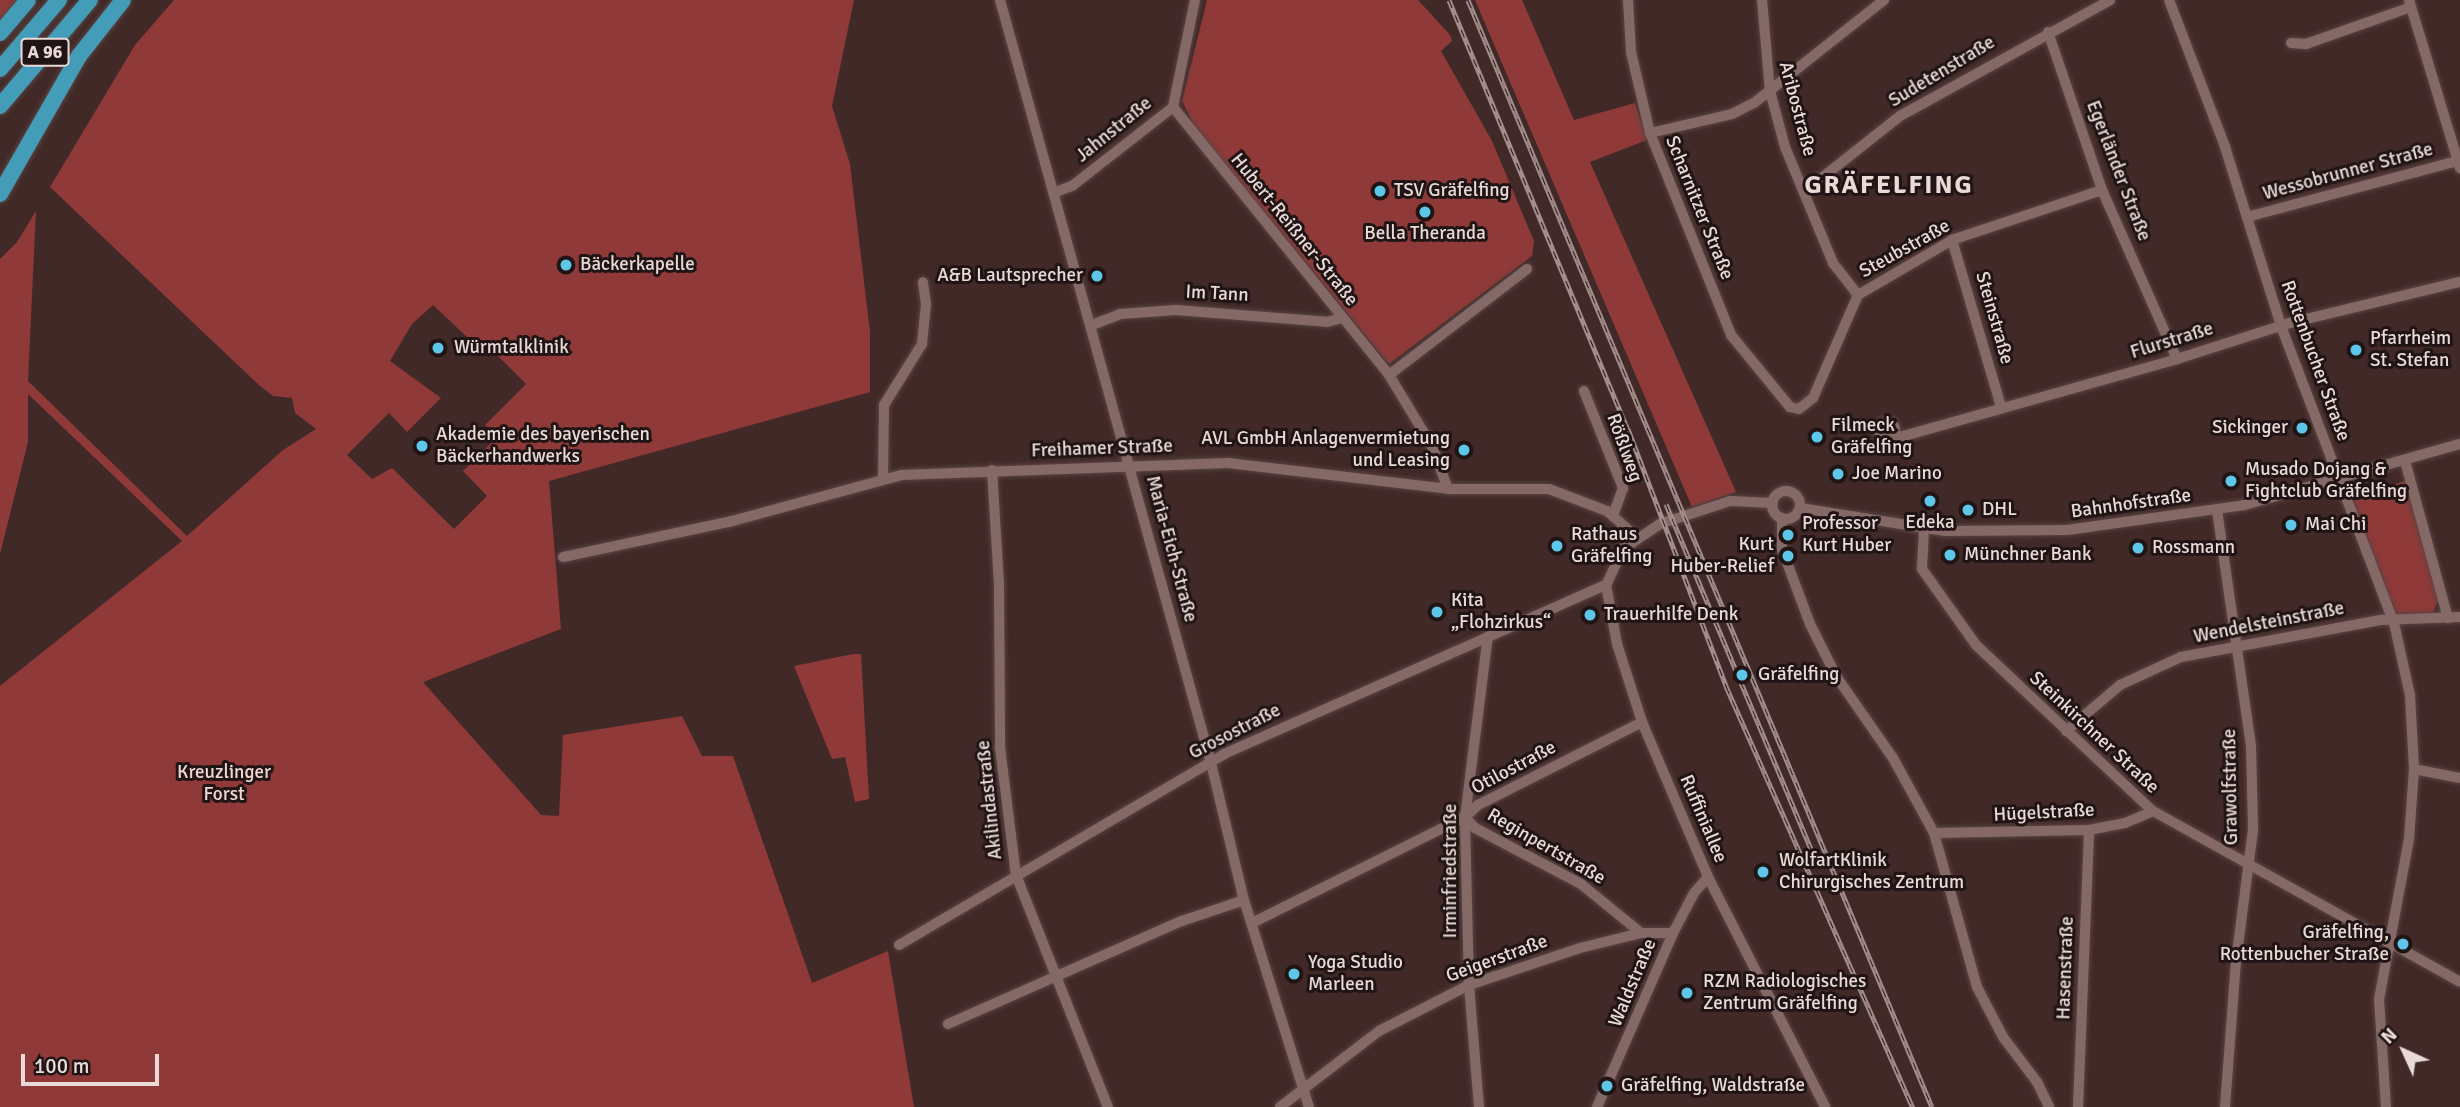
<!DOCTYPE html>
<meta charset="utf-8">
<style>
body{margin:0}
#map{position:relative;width:2460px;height:1107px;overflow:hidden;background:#412927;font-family:Signika,sans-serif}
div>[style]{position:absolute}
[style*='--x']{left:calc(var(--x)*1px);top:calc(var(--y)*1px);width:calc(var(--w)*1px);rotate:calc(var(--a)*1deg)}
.green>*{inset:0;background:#8f3a38}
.roads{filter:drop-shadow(0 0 2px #594544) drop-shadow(0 0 2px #594544)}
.minor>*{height:10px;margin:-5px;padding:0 5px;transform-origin:5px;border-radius:5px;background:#856966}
.minor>.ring{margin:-5px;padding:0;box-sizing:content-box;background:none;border:10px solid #856966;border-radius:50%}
.highway>*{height:16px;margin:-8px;padding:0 8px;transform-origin:8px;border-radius:8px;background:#439db9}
.rail>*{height:5px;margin-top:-2.5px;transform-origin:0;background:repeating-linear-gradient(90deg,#201514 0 8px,#a18d8b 0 16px);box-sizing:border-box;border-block:2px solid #a18d8b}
.dots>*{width:19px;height:19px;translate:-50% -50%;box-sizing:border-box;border:4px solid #201514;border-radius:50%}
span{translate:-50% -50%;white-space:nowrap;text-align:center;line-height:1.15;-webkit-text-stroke:6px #201514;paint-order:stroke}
.shield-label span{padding:2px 5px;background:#201514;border:2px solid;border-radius:5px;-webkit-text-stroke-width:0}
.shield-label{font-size:18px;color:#e9d9d7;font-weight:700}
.street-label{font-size:19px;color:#e9d9d7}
.poi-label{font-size:19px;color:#e9d9d7}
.left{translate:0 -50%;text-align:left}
.right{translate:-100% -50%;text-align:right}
.park-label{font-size:19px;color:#f1d7d4}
.district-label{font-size:26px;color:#e9d9d7;font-weight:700;letter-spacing:2px}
.north{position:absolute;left:2369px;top:1016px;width:70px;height:70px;-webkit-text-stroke:5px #201514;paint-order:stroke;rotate:315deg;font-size:19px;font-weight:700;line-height:28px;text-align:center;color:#e9d9d7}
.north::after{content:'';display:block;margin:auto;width:24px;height:32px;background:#e9d9d7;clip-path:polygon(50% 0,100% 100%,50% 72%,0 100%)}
.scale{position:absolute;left:21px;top:1054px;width:138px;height:32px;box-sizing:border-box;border:4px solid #e9d9d7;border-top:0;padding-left:9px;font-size:21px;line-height:24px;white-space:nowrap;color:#e9d9d7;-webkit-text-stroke:5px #201514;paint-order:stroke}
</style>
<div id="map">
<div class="green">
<div style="clip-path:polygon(0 0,21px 0,0 25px)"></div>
<div style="clip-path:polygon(evenodd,174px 0,854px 0,832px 106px,850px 164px,870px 332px,870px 392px,549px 481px,561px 629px,423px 682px,541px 815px,559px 816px,563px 735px,682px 716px,702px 756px,733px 756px,812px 983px,888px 951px,914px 1107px,0 1107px,0 686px,182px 541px,28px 394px,28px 442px,0 554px,0 259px,17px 242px,36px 211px,28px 381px,187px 536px,283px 450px,316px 429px,295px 413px,292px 398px,273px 396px,259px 385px,50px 187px,135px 45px,174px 0,433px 305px,485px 354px,491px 349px,526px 384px,485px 425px,497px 437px,463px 471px,487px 496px,454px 529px,392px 468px,372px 479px,347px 455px,389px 413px,407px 432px,441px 398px,390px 361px,412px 324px,433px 305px)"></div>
<div style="clip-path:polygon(1207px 0,1418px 0,1450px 35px,1452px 41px,1441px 51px,1492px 141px,1534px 241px,1532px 256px,1389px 364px,1196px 129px,1182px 101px)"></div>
<div style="clip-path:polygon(1475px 0,1522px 0,1574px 120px,1635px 103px,1647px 140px,1590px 162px,1736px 492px,1692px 507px)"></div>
<div style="clip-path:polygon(2406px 480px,2440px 596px,2432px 615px,2397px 618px,2351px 502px)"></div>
<div style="clip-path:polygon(853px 654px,861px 654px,869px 799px,855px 802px,845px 757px,832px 759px,794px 666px)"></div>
</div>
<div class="roads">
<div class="minor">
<div style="--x:1000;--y:0;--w:792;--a:74.54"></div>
<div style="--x:1211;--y:763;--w:141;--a:76.5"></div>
<div style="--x:1244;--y:900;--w:217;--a:72.6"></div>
<div style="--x:1628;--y:0;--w:52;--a:86.7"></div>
<div style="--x:1631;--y:52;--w:83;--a:76.8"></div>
<div style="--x:1650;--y:133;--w:218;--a:68.1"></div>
<div style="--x:1731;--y:335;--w:93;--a:50.7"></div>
<div style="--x:1790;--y:407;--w:9;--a:13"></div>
<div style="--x:1799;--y:409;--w:18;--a:-38"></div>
<div style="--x:1813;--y:398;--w:112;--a:-66.4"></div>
<div style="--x:1858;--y:295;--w:109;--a:-30.3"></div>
<div style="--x:1952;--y:240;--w:158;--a:-18.4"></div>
<div style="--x:1762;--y:0;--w:91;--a:85"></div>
<div style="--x:1770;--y:91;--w:58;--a:75"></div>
<div style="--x:1785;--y:147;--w:126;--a:67.5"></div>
<div style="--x:1833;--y:263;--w:41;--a:52"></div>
<div style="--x:2169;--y:0;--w:157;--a:69.1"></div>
<div style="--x:2225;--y:147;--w:188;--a:72.6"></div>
<div style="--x:2281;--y:326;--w:318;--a:69.2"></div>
<div style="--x:2394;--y:623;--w:74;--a:77.5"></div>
<div style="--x:2410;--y:695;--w:74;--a:86.9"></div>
<div style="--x:2414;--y:769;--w:70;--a:94.1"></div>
<div style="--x:2409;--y:839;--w:163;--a:100.6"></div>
<div style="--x:2379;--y:999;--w:108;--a:86.3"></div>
<div style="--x:2409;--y:0;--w:176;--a:73.1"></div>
<div style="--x:2048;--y:32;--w:167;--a:71.1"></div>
<div style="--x:2102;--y:190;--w:185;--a:66.1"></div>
<div style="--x:2291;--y:43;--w:15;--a:4"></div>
<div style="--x:2306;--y:44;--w:111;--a:-19.4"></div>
<div style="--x:1173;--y:107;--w:344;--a:51.1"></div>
<div style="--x:1389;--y:375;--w:83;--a:58.8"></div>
<div style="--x:1432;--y:446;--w:46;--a:69.6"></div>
<div style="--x:1173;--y:107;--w:109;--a:-78.4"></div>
<div style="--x:1650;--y:133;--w:84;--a:-13"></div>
<div style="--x:1732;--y:114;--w:25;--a:-27"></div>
<div style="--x:1754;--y:103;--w:166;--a:-38.4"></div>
<div style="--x:1056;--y:192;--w:17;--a:-21"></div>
<div style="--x:1072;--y:186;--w:128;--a:-38"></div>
<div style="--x:1804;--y:192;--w:122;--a:-38.4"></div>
<div style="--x:1900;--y:116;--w:240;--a:-28.9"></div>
<div style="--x:2247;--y:217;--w:218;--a:-14.9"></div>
<div style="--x:1952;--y:240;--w:174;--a:73.6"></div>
<div style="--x:1092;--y:325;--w:30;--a:-21"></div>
<div style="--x:1120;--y:314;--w:56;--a:-4.1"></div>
<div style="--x:1176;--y:310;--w:151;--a:4.5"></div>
<div style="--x:1327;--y:322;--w:16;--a:-15"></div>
<div style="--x:1389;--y:375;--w:174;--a:-37.5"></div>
<div style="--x:1584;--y:391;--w:105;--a:68.1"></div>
<div style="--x:1623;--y:488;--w:30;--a:110"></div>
<div class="ring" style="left:1879px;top:422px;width:6px;height:6px"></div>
<div style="--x:1894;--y:434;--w:7;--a:27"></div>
<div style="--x:1900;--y:437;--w:288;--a:-15.7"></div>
<div style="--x:2177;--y:359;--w:119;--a:-17.7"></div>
<div style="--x:2290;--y:323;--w:175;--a:-13.6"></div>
<div style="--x:2405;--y:461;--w:163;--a:74.7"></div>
<div style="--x:992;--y:470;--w:116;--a:86.5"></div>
<div style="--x:999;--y:586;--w:161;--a:89.6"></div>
<div style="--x:1000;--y:747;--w:129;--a:82.9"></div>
<div style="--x:1016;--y:875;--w:250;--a:68.4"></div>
<div style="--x:883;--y:479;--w:74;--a:-89.2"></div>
<div style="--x:884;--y:405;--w:72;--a:-58.1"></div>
<div style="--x:922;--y:344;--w:40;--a:-84.3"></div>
<div style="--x:926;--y:304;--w:22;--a:-98"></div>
<div class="ring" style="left:1772px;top:491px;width:18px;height:18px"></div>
<div style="--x:1773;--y:503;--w:43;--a:-177.3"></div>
<div style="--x:1730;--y:501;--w:74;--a:161.8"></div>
<div style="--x:1660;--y:524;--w:45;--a:146"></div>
<div style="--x:1623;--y:549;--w:40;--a:115"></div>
<div style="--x:1606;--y:585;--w:60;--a:79.4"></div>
<div style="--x:1617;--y:644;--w:82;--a:72.2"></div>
<div style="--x:1642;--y:722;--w:168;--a:66.9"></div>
<div style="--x:1708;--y:877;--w:258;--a:63"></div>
<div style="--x:1800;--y:508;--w:147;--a:9"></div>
<div style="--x:1945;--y:531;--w:122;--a:-0.5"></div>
<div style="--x:2067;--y:530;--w:179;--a:-8"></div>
<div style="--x:2244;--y:505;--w:224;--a:-15.8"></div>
<div style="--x:2217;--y:510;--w:238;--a:81.8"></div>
<div style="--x:2251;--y:746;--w:84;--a:88.6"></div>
<div style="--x:2253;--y:830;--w:132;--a:97.4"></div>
<div style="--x:2236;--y:961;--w:146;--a:94.3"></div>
<div style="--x:1782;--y:518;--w:31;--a:90"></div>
<div style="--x:1782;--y:549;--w:80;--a:69.5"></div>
<div style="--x:1810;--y:624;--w:58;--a:63.4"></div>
<div style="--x:1836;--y:676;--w:100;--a:55.2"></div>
<div style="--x:1893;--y:758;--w:85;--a:61.3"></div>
<div style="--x:1934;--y:833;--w:160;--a:74.4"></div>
<div style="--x:1977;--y:987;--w:56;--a:62.5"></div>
<div style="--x:2003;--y:1037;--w:56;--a:52.9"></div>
<div style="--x:2037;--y:1082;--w:28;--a:64"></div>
<div style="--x:1924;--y:529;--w:40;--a:92.9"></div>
<div style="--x:1922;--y:569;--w:93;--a:54.6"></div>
<div style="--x:1976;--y:645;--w:243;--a:43.2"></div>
<div style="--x:2153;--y:811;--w:351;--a:29.1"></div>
<div style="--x:563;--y:557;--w:173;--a:-12"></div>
<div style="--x:732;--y:521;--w:175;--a:-15.2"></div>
<div style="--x:901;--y:475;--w:327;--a:-2.1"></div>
<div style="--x:1228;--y:463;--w:222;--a:6.7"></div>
<div style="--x:1448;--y:489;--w:101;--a:0"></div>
<div style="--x:1549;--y:489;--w:62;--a:20.8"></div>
<div style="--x:1607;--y:511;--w:38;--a:41"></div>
<div style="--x:2066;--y:731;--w:71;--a:-40.4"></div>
<div style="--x:2120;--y:685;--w:67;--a:-24.7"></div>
<div style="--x:2181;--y:657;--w:203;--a:-10.5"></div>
<div style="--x:2381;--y:620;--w:79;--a:-2.2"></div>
<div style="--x:2414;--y:769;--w:47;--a:11.1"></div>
<div style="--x:1465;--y:817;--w:15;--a:48"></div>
<div style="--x:1475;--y:828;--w:120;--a:27.8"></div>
<div style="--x:1581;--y:884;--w:77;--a:39.2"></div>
<div style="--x:1934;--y:833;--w:155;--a:-1.1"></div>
<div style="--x:2089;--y:830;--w:37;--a:-11"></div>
<div style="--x:2125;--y:823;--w:30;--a:-23"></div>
<div style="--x:1254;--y:922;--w:236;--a:-26.5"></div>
<div style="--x:1465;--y:817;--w:18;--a:-43"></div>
<div style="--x:1478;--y:805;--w:184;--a:-26.8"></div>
<div style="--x:899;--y:945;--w:377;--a:-30.4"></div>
<div style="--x:1224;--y:754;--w:418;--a:-23.9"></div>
<div style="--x:948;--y:1024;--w:256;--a:-23.8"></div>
<div style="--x:1182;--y:921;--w:65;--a:-18.7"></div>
<div style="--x:1280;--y:1107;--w:125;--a:-37.5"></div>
<div style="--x:1379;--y:1031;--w:101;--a:-27.1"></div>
<div style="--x:1469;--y:985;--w:117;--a:-18.4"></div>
<div style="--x:1580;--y:948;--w:63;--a:-13.8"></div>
<div style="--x:1641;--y:933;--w:32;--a:0"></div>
<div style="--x:1479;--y:1107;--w:122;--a:-94.7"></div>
<div style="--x:1469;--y:985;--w:168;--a:-91.4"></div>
<div style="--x:1465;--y:817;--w:182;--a:-82.8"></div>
<div style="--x:1597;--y:1107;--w:190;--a:-66.4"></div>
<div style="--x:1673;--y:933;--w:45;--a:-62.3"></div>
<div style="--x:1694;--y:893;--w:21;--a:-49"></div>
<div style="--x:2078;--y:1107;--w:277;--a:-87.7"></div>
</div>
<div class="highway">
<div style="--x:0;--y:33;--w:43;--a:-49.7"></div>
<div style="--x:0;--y:69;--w:91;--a:-49.5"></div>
<div style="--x:0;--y:106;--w:139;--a:-49.7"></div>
<div style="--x:0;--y:194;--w:159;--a:-60.2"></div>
<div style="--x:79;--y:56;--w:71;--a:-51.8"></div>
</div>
</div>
<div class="rail">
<div style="--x:1449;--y:0;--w:465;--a:67.4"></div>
<div style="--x:1628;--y:429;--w:275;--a:69.1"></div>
<div style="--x:1726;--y:686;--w:461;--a:66.1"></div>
<div style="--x:1468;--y:0;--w:1200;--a:67.26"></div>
<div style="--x:1666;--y:504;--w:377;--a:67.2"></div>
</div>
<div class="dots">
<div style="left:1380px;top:191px;background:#5cc7e8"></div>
<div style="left:1425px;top:212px;background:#5cc7e8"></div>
<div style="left:566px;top:265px;background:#5cc7e8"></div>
<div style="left:1097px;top:276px;background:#5cc7e8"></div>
<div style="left:438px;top:348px;background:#5cc7e8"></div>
<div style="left:2356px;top:350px;background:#5cc7e8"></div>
<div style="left:2302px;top:428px;background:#5cc7e8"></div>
<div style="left:1817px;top:437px;background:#5cc7e8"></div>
<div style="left:422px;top:446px;background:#5cc7e8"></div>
<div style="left:1464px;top:450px;background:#5cc7e8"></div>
<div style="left:1838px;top:474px;background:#5cc7e8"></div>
<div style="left:2231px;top:481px;background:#5cc7e8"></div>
<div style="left:1930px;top:501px;background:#5cc7e8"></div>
<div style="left:1968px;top:510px;background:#5cc7e8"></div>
<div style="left:2291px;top:525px;background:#5cc7e8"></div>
<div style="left:1788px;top:535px;background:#5cc7e8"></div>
<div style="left:1557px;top:546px;background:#5cc7e8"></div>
<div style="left:2138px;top:548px;background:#5cc7e8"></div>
<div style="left:1950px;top:555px;background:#5cc7e8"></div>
<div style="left:1788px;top:556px;background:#5cc7e8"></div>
<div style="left:1437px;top:612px;background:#5cc7e8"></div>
<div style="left:1590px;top:615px;background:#5cc7e8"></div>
<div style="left:1742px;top:675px;background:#5cc7e8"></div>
<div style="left:1763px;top:872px;background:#5cc7e8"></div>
<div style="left:2403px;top:944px;background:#5cc7e8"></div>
<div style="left:1294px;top:974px;background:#5cc7e8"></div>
<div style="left:1687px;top:993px;background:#5cc7e8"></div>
<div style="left:1607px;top:1086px;background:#5cc7e8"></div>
</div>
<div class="shield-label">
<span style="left:45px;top:52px">A 96</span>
</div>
<div class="street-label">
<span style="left:1942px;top:72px;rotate:-31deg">Sudetenstraße</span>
<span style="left:1797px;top:109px;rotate:75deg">Aribostraße</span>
<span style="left:1114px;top:130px;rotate:-39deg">Jahnstraße</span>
<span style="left:2118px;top:171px;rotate:69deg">Egerländer Straße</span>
<span style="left:2348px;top:172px;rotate:-15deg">Wessobrunner Straße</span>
<span style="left:1699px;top:208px;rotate:68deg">Scharnitzer Straße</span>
<span style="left:1294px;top:230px;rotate:51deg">Hubert-Reißner-Straße</span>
<span style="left:1905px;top:249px;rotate:-29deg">Steubstraße</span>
<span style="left:1217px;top:294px;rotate:3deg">Im Tann</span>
<span style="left:1994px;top:318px;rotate:74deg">Steinstraße</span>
<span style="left:2172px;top:341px;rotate:-17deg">Flurstraße</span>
<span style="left:2315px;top:361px;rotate:70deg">Rottenbucher Straße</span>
<span style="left:1624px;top:448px;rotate:70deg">Rößlweg</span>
<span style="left:1102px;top:449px;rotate:-2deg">Freihamer Straße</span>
<span style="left:2131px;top:504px;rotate:-8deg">Bahnhofstraße</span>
<span style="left:1171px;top:549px;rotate:75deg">Maria-Eich-Straße</span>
<span style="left:2269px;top:623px;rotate:-11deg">Wendelsteinstraße</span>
<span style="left:1235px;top:732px;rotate:-27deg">Grosostraße</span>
<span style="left:2094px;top:733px;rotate:43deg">Steinkirchner Straße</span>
<span style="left:1514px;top:768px;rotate:-28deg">Otilostraße</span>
<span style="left:2231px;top:787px;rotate:-91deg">Grawolfstraße</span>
<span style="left:990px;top:800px;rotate:-96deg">Akilindastraße</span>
<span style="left:2044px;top:813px;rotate:-3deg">Hügelstraße</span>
<span style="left:1703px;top:819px;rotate:67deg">Ruffiniallee</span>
<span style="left:1546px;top:847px;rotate:30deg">Reginpertstraße</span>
<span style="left:1451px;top:871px;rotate:-90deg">Irminfriedstraße</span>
<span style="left:1497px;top:959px;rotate:-20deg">Geigerstraße</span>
<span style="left:2066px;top:968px;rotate:-88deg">Hasenstraße</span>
<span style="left:1633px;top:983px;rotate:-67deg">Waldstraße</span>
</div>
<div class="poi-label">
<span class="left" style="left:1394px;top:191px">TSV Gräfelfing</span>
<span style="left:1425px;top:234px">Bella Theranda</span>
<span class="left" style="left:580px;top:265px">Bäckerkapelle</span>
<span class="right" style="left:1083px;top:276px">A&amp;B Lautsprecher</span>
<span class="left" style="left:2370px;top:350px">Pfarrheim<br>St. Stefan</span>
<span class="left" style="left:454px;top:348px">Würmtalklinik</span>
<span class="left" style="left:1831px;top:437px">Filmeck<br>Gräfelfing</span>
<span class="right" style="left:2288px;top:428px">Sickinger</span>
<span class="left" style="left:436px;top:446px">Akademie des bayerischen<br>Bäckerhandwerks</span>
<span class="right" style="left:1450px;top:450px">AVL GmbH Anlagenvermietung<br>und Leasing</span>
<span class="left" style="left:2245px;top:481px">Musado Dojang &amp;<br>Fightclub Gräfelfing</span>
<span class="left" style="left:1852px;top:474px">Joe Marino</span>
<span class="left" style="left:1982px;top:510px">DHL</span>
<span style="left:1930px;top:523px">Edeka</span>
<span class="left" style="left:1802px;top:535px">Professor<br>Kurt Huber</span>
<span class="left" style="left:2305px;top:525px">Mai Chi</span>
<span class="left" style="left:1571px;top:546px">Rathaus<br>Gräfelfing</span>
<span class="right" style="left:1774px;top:556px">Kurt<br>Huber-Relief</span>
<span class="left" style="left:2152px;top:548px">Rossmann</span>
<span class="left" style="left:1964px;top:555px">Münchner Bank</span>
<span class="left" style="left:1451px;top:612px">Kita<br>„Flohzirkus“</span>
<span class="left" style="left:1604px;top:615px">Trauerhilfe Denk</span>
<span class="left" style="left:1758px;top:675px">Gräfelfing</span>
<span class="left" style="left:1779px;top:872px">WolfartKlinik<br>Chirurgisches Zentrum</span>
<span class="right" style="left:2389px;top:944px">Gräfelfing,<br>Rottenbucher Straße</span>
<span class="left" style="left:1308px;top:974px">Yoga Studio<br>Marleen</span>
<span class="left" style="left:1703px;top:993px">RZM Radiologisches<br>Zentrum Gräfelfing</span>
<span class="left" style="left:1621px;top:1086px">Gräfelfing, Waldstraße</span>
</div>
<div class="park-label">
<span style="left:224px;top:784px">Kreuzlinger<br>Forst</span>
</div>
<div class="district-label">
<span style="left:1889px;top:186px">GRÄFELFING</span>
</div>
<div class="north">N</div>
<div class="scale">100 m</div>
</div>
